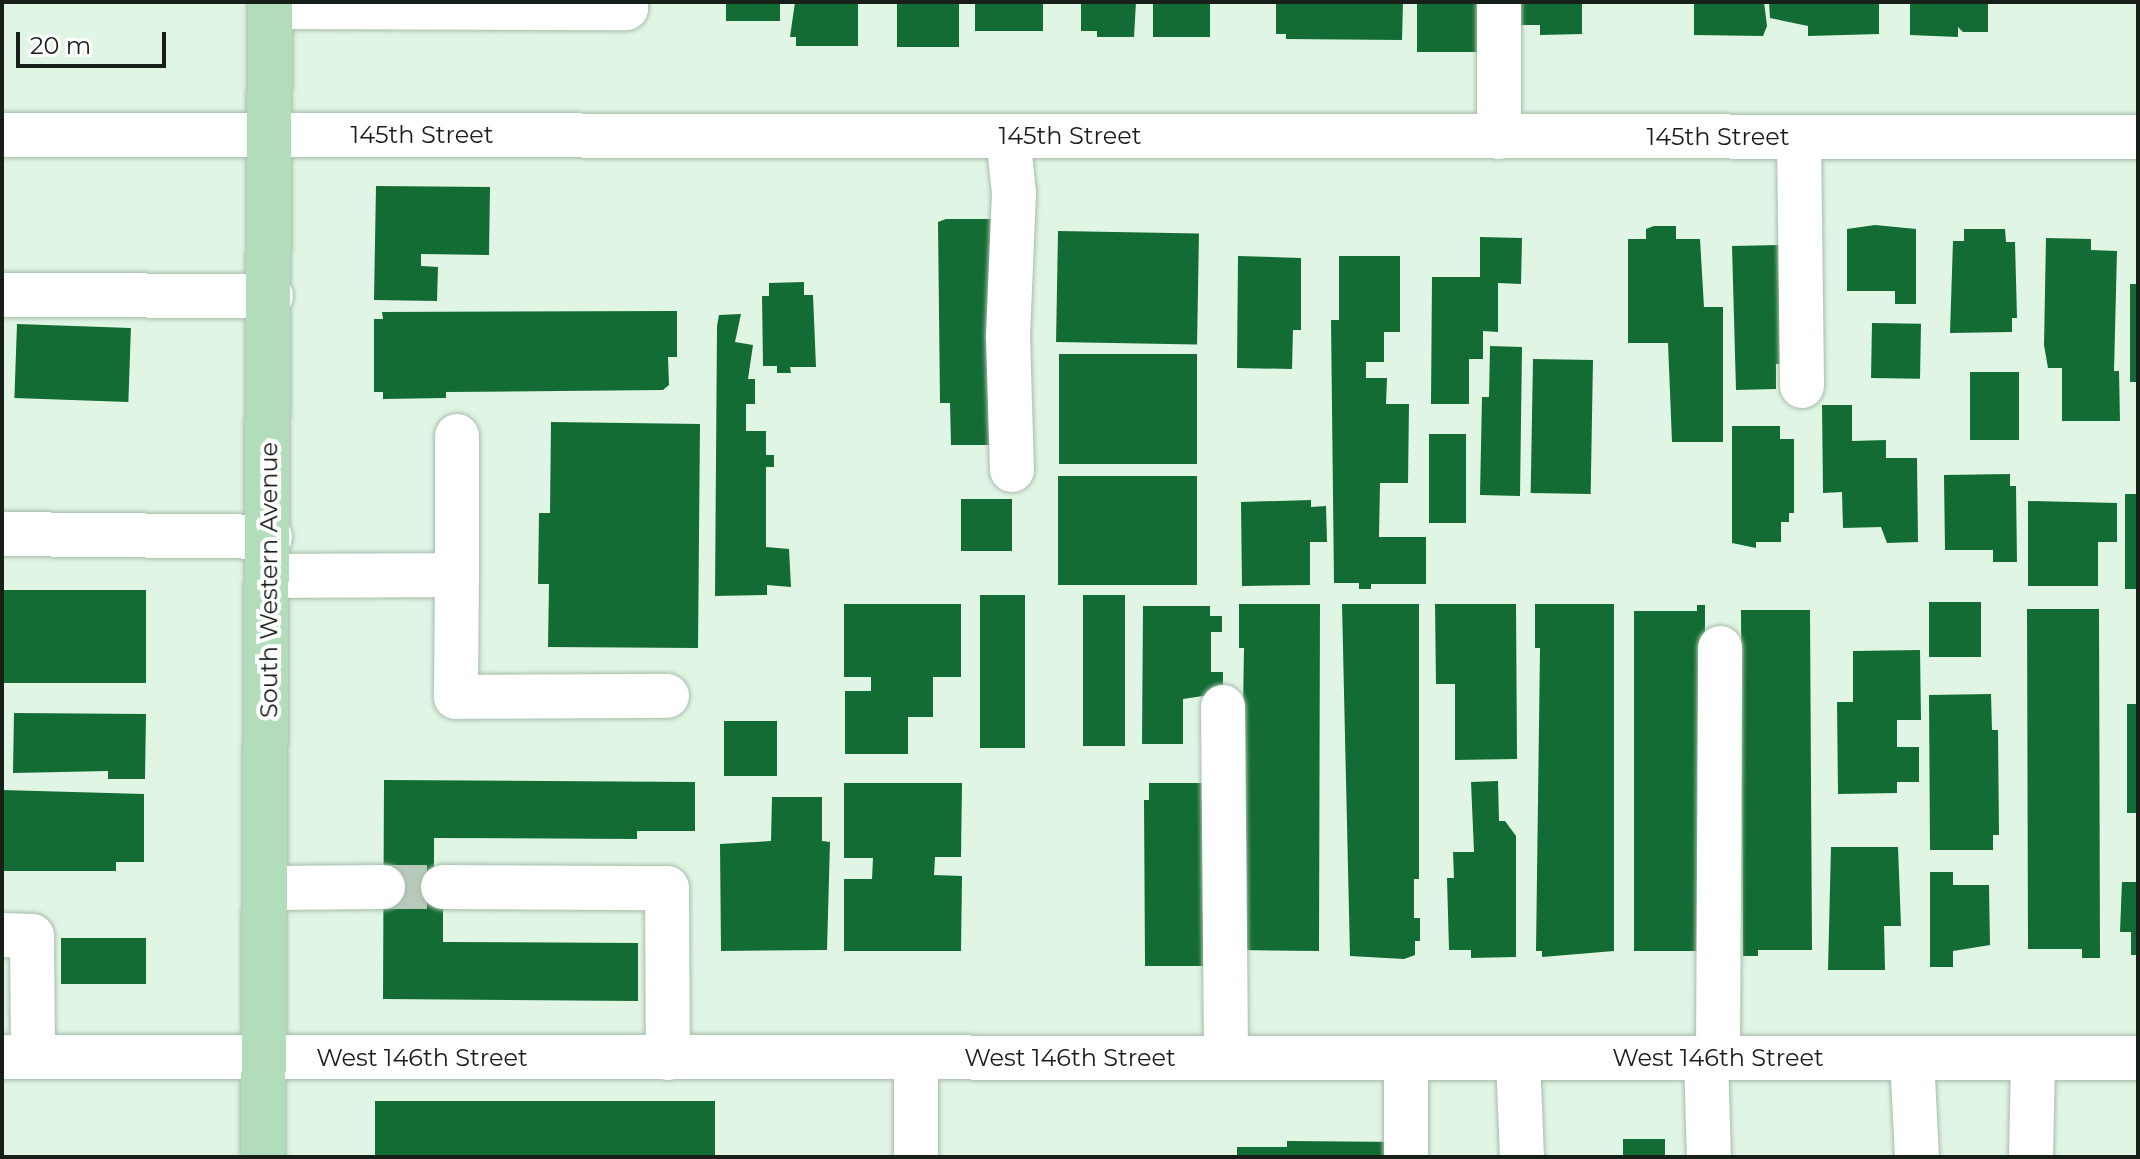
<!DOCTYPE html>
<style>
body{margin:0}
#map{position:relative;width:2140px;height:1159px;overflow:hidden;background:#e0f5e4;font-family:Montserrat,sans-serif}
div>[style]{position:absolute}
[style*='--x']{left:calc(var(--x)*1px);top:calc(var(--y)*1px);width:calc(var(--w)*1px);rotate:calc(var(--a)*1deg)}
.building>*{inset:0;background:#126c33;transform-origin:0 0}
.minor-tunnel>*{height:44px;margin-top:-22px;transform-origin:0;background:repeating-linear-gradient(90deg,#b8cabb 0 44px,transparent 0 66px)}
.roads{filter:drop-shadow(0 0 2px #a7bbab) drop-shadow(0 0 2px #a7bbab)}
.minor>*{height:44px;margin:-22px;padding:0 22px;transform-origin:22px;border-radius:22px;background:#fff}
.major>*{height:44px;margin:-22px;padding:0 22px;transform-origin:22px;border-radius:22px;background:#b1ddbb}
span{translate:-50% -50%;white-space:nowrap;text-align:center;line-height:1.15;-webkit-text-stroke:8px #fff;paint-order:stroke}
.street-label{font-size:24px;color:#181f19}
.frame{position:absolute;inset:0;border:4px solid #181f19;pointer-events:none}
.scale{position:absolute;left:16px;top:32px;width:150px;height:36px;box-sizing:border-box;border:4px solid #181f19;border-top:0;padding-left:10px;font-size:24px;line-height:28px;white-space:nowrap;color:#181f19;-webkit-text-stroke:6px #fff;paint-order:stroke}
</style>
<div id="map">
<div class="building">
<div style="left:726px;top:2px;width:54px;height:19px"></div>
<div style="clip-path:polygon(795px 2px,858px 2px,858px 46px,796px 46px,796px 37px,790px 37px)"></div>
<div style="left:897px;top:2px;width:62px;height:45px"></div>
<div style="left:975px;top:2px;width:68px;height:29px"></div>
<div style="clip-path:polygon(1081px 2px,1136px 2px,1134px 37px,1097px 37px,1097px 31px,1081px 31px)"></div>
<div style="left:1153px;top:2px;width:57px;height:35px"></div>
<div style="clip-path:polygon(1276px 2px,1403px 2px,1402px 40px,1286px 39px,1286px 34px,1276px 34px)"></div>
<div style="left:1417px;top:2px;width:66px;height:50px"></div>
<div style="clip-path:polygon(1519px 2px,1582px 2px,1582px 34px,1540px 35px,1540px 25px,1519px 25px)"></div>
<div style="clip-path:polygon(1694px 2px,1764px 2px,1767px 26px,1763px 36px,1694px 35px)"></div>
<div style="clip-path:polygon(1769px 2px,1879px 2px,1879px 34px,1808px 36px,1808px 26px,1770px 18px)"></div>
<div style="clip-path:polygon(1910px 2px,1988px 2px,1988px 32px,1963px 32px,1958px 27px,1958px 37px,1910px 35px)"></div>
<div style="clip-path:polygon(376px 186px,490px 187px,489px 255px,421px 254px,421px 266px,438px 267px,437px 301px,374px 300px)"></div>
<div style="clip-path:polygon(946px 219px,994px 219px,997px 445px,951px 445px,950px 403px,940px 403px,938px 222px)"></div>
<div style="clip-path:polygon(1875px 225px,1916px 229px,1916px 304px,1895px 304px,1895px 291px,1847px 291px,1847px 229px)"></div>
<div style="clip-path:polygon(1654px 226px,1676px 226px,1676px 239px,1700px 239px,1704px 307px,1723px 307px,1723px 442px,1672px 442px,1668px 343px,1628px 343px,1628px 239px,1646px 239px,1646px 229px)"></div>
<div style="clip-path:polygon(1964px 229px,2005px 229px,2006px 242px,2015px 242px,2017px 318px,2012px 318px,2012px 332px,1950px 333px,1953px 241px,1964px 241px)"></div>
<div style="left:1058px;top:231px;width:141px;height:111px;rotate:1deg"></div>
<div style="clip-path:polygon(1480px 237px,1522px 238px,1521px 284px,1498px 283px,1498px 332px,1483px 331px,1483px 359px,1469px 359px,1469px 404px,1431px 404px,1432px 277px,1480px 277px)"></div>
<div style="clip-path:polygon(2046px 238px,2091px 239px,2091px 250px,2117px 251px,2114px 371px,2119px 371px,2120px 421px,2062px 421px,2062px 368px,2048px 368px,2044px 345px)"></div>
<div style="clip-path:polygon(1781px 245px,1783px 364px,1776px 364px,1776px 389px,1736px 390px,1732px 246px)"></div>
<div style="clip-path:polygon(1238px 256px,1301px 258px,1301px 330px,1293px 330px,1292px 369px,1237px 368px)"></div>
<div style="clip-path:polygon(1339px 256px,1400px 256px,1400px 332px,1384px 332px,1384px 362px,1366px 362px,1366px 378px,1387px 378px,1386px 404px,1409px 404px,1408px 483px,1380px 483px,1379px 537px,1426px 537px,1426px 584px,1371px 584px,1371px 589px,1359px 589px,1359px 583px,1334px 583px,1331px 320px,1339px 320px)"></div>
<div style="clip-path:polygon(804px 282px,804px 295px,813px 295px,816px 367px,790px 367px,791px 373px,777px 373px,777px 366px,763px 366px,762px 296px,769px 296px,769px 283px)"></div>
<div style="left:2130px;top:284px;width:8px;height:98px"></div>
<div style="clip-path:polygon(677px 311px,677px 357px,668px 357px,669px 385px,663px 390px,446px 392px,446px 398px,383px 399px,383px 392px,374px 392px,374px 319px,383px 319px,382px 312px)"></div>
<div style="clip-path:polygon(741px 314px,735px 342px,753px 345px,748px 379px,755px 379px,755px 404px,746px 404px,746px 431px,766px 431px,766px 455px,774px 455px,774px 467px,766px 467px,766px 547px,789px 549px,791px 587px,767px 585px,767px 595px,715px 596px,717px 326px,719px 315px)"></div>
<div style="left:1872px;top:323px;width:49px;height:55px;rotate:1deg"></div>
<div style="left:17px;top:324px;width:114px;height:74px;rotate:2deg"></div>
<div style="clip-path:polygon(1490px 346px,1522px 347px,1520px 496px,1480px 495px,1482px 397px,1489px 397px)"></div>
<div style="left:1059px;top:354px;width:138px;height:110px"></div>
<div style="left:1533px;top:359px;width:60px;height:134px;rotate:1deg"></div>
<div style="left:1970px;top:372px;width:49px;height:68px"></div>
<div style="clip-path:polygon(1822px 405px,1852px 405px,1852px 441px,1886px 440px,1886px 458px,1917px 458px,1918px 542px,1887px 543px,1881px 527px,1843px 528px,1842px 492px,1823px 493px)"></div>
<div style="clip-path:polygon(551px 422px,700px 424px,698px 648px,548px 647px,549px 584px,538px 584px,539px 513px,550px 513px)"></div>
<div style="clip-path:polygon(1732px 426px,1780px 426px,1780px 439px,1794px 439px,1794px 513px,1789px 513px,1789px 522px,1781px 522px,1781px 542px,1756px 542px,1756px 548px,1732px 543px)"></div>
<div style="left:1429px;top:434px;width:37px;height:89px"></div>
<div style="clip-path:polygon(2010px 474px,2010px 486px,2016px 486px,2017px 562px,1993px 562px,1993px 550px,1945px 550px,1944px 475px)"></div>
<div style="left:1058px;top:476px;width:139px;height:109px"></div>
<div style="left:2125px;top:494px;width:13px;height:95px"></div>
<div style="left:961px;top:499px;width:51px;height:52px"></div>
<div style="clip-path:polygon(1311px 500px,1311px 507px,1326px 506px,1327px 542px,1310px 542px,1310px 585px,1242px 586px,1241px 502px)"></div>
<div style="clip-path:polygon(2028px 501px,2117px 503px,2117px 542px,2098px 542px,2098px 586px,2028px 586px)"></div>
<div style="left:2px;top:590px;width:144px;height:93px"></div>
<div style="left:980px;top:595px;width:45px;height:153px"></div>
<div style="left:1083px;top:595px;width:42px;height:151px"></div>
<div style="left:1929px;top:602px;width:52px;height:55px"></div>
<div style="clip-path:polygon(844px 604px,961px 604px,961px 677px,933px 677px,933px 717px,908px 717px,908px 754px,845px 754px,845px 691px,871px 691px,871px 677px,844px 677px)"></div>
<div style="clip-path:polygon(1239px 604px,1320px 604px,1319px 951px,1239px 950px,1244px 648px,1239px 648px)"></div>
<div style="clip-path:polygon(1342px 604px,1419px 604px,1419px 879px,1414px 879px,1414px 918px,1420px 918px,1420px 941px,1415px 941px,1415px 955px,1404px 959px,1350px 956px)"></div>
<div style="clip-path:polygon(1435px 604px,1516px 604px,1517px 759px,1455px 760px,1455px 684px,1436px 684px)"></div>
<div style="clip-path:polygon(1535px 604px,1614px 604px,1614px 951px,1542px 957px,1542px 951px,1536px 951px,1540px 648px,1535px 648px)"></div>
<div style="clip-path:polygon(1697px 605px,1705px 605px,1705px 951px,1634px 951px,1634px 611px,1697px 611px)"></div>
<div style="clip-path:polygon(1143px 606px,1210px 606px,1210px 616px,1222px 616px,1222px 632px,1211px 632px,1211px 672px,1223px 672px,1223px 693px,1183px 699px,1183px 744px,1142px 744px)"></div>
<div style="clip-path:polygon(2027px 609px,2099px 609px,2100px 958px,2082px 958px,2082px 949px,2028px 949px)"></div>
<div style="clip-path:polygon(1741px 610px,1810px 610px,1812px 950px,1758px 950px,1758px 956px,1743px 956px)"></div>
<div style="clip-path:polygon(1920px 650px,1921px 720px,1897px 720px,1897px 747px,1919px 747px,1919px 782px,1897px 782px,1897px 793px,1838px 794px,1837px 702px,1853px 702px,1853px 651px)"></div>
<div style="clip-path:polygon(1991px 694px,1992px 730px,1998px 730px,1999px 835px,1993px 835px,1993px 850px,1930px 850px,1929px 695px)"></div>
<div style="left:2127px;top:704px;width:11px;height:109px"></div>
<div style="clip-path:polygon(14px 713px,146px 714px,145px 779px,108px 779px,108px 771px,13px 773px)"></div>
<div style="left:724px;top:721px;width:53px;height:55px"></div>
<div style="clip-path:polygon(384px 780px,695px 782px,695px 831px,637px 831px,637px 839px,434px 838px,434px 869px,443px 869px,443px 942px,638px 943px,638px 1001px,383px 999px)"></div>
<div style="clip-path:polygon(1498px 781px,1499px 821px,1505px 821px,1516px 836px,1516px 957px,1471px 958px,1471px 950px,1449px 950px,1447px 878px,1454px 878px,1453px 852px,1474px 852px,1471px 782px)"></div>
<div style="clip-path:polygon(844px 783px,962px 783px,961px 857px,935px 857px,934px 875px,962px 876px,961px 951px,844px 951px,844px 879px,872px 879px,873px 858px,844px 858px)"></div>
<div style="clip-path:polygon(1149px 783px,1204px 783px,1209px 966px,1145px 966px,1144px 800px,1149px 800px)"></div>
<div style="clip-path:polygon(2px 790px,144px 794px,144px 862px,116px 862px,116px 871px,2px 871px)"></div>
<div style="clip-path:polygon(772px 797px,822px 797px,822px 841px,830px 842px,827px 950px,721px 951px,720px 844px,771px 841px)"></div>
<div style="clip-path:polygon(1831px 847px,1898px 847px,1901px 926px,1884px 926px,1885px 970px,1828px 970px)"></div>
<div style="clip-path:polygon(1930px 872px,1953px 872px,1953px 885px,1989px 885px,1990px 945px,1953px 951px,1953px 967px,1930px 967px)"></div>
<div style="clip-path:polygon(2122px 882px,2138px 882px,2138px 955px,2131px 955px,2131px 932px,2120px 932px)"></div>
<div style="left:146px;top:938px;width:46px;height:85px;rotate:90deg"></div>
<div style="left:375px;top:1101px;width:340px;height:56px"></div>
<div style="left:1623px;top:1139px;width:42px;height:18px"></div>
<div style="clip-path:polygon(1287px 1141px,1403px 1142px,1403px 1157px,1237px 1157px,1237px 1147px,1287px 1147px)"></div>
</div>
<div class="minor-tunnel">
<div style="--x:383;--y:887;--w:60;--a:0"></div>
</div>
<div class="roads">
<div class="minor">
<div style="--x:270;--y:7;--w:356;--a:0.2"></div>
<div style="--x:626;--y:8;--w:6;--a:-90"></div>
<div style="--x:2;--y:135;--w:2136;--a:0.05"></div>
<div style="--x:1008;--y:136;--w:57;--a:84"></div>
<div style="--x:1014;--y:193;--w:143;--a:92.4"></div>
<div style="--x:1008;--y:336;--w:134;--a:88.3"></div>
<div style="--x:1499;--y:137;--w:135;--a:-90"></div>
<div style="--x:1799;--y:137;--w:249;--a:89.3"></div>
<div style="--x:2;--y:295;--w:269;--a:0.2"></div>
<div style="--x:457;--y:436;--w:139;--a:90"></div>
<div style="--x:2;--y:534;--w:268;--a:0.6"></div>
<div style="--x:270;--y:576;--w:187;--a:-0.3"></div>
<div style="--x:457;--y:575;--w:122;--a:90.5"></div>
<div style="--x:456;--y:697;--w:211;--a:-0.3"></div>
<div style="--x:1223;--y:707;--w:351;--a:89.5"></div>
<div style="--x:443;--y:887;--w:224;--a:0.3"></div>
<div style="--x:667;--y:888;--w:170;--a:89.7"></div>
<div style="--x:266;--y:888;--w:117;--a:-0.5"></div>
<div style="--x:2;--y:935;--w:30;--a:2"></div>
<div style="--x:32;--y:936;--w:121;--a:89.5"></div>
<div style="--x:2;--y:1057;--w:2136;--a:0.03"></div>
<div style="--x:916;--y:1058;--w:99;--a:90"></div>
<div style="--x:1406;--y:1058;--w:99;--a:90"></div>
<div style="--x:1518;--y:1058;--w:99;--a:87.7"></div>
<div style="--x:1706;--y:1058;--w:99;--a:88.3"></div>
<div style="--x:1718;--y:1058;--w:410;--a:-89.7"></div>
<div style="--x:1912;--y:1058;--w:99;--a:87.1"></div>
<div style="--x:2031;--y:1157;--w:99;--a:-88.8"></div>
</div>
<div class="major">
<div style="--x:263;--y:1157;--w:1155;--a:-89.65"></div>
</div>
</div>
<div class="street-label">
<span style="left:422px;top:135px">145th Street</span>
<span style="left:1070px;top:136px">145th Street</span>
<span style="left:1718px;top:137px">145th Street</span>
<span style="left:269px;top:580px;rotate:-90deg">South Western Avenue</span>
<span style="left:422px;top:1058px">West 146th Street</span>
<span style="left:1070px;top:1058px">West 146th Street</span>
<span style="left:1718px;top:1058px">West 146th Street</span>
</div>
<div class="frame"></div>
<div class="scale">20 m</div>
</div>
